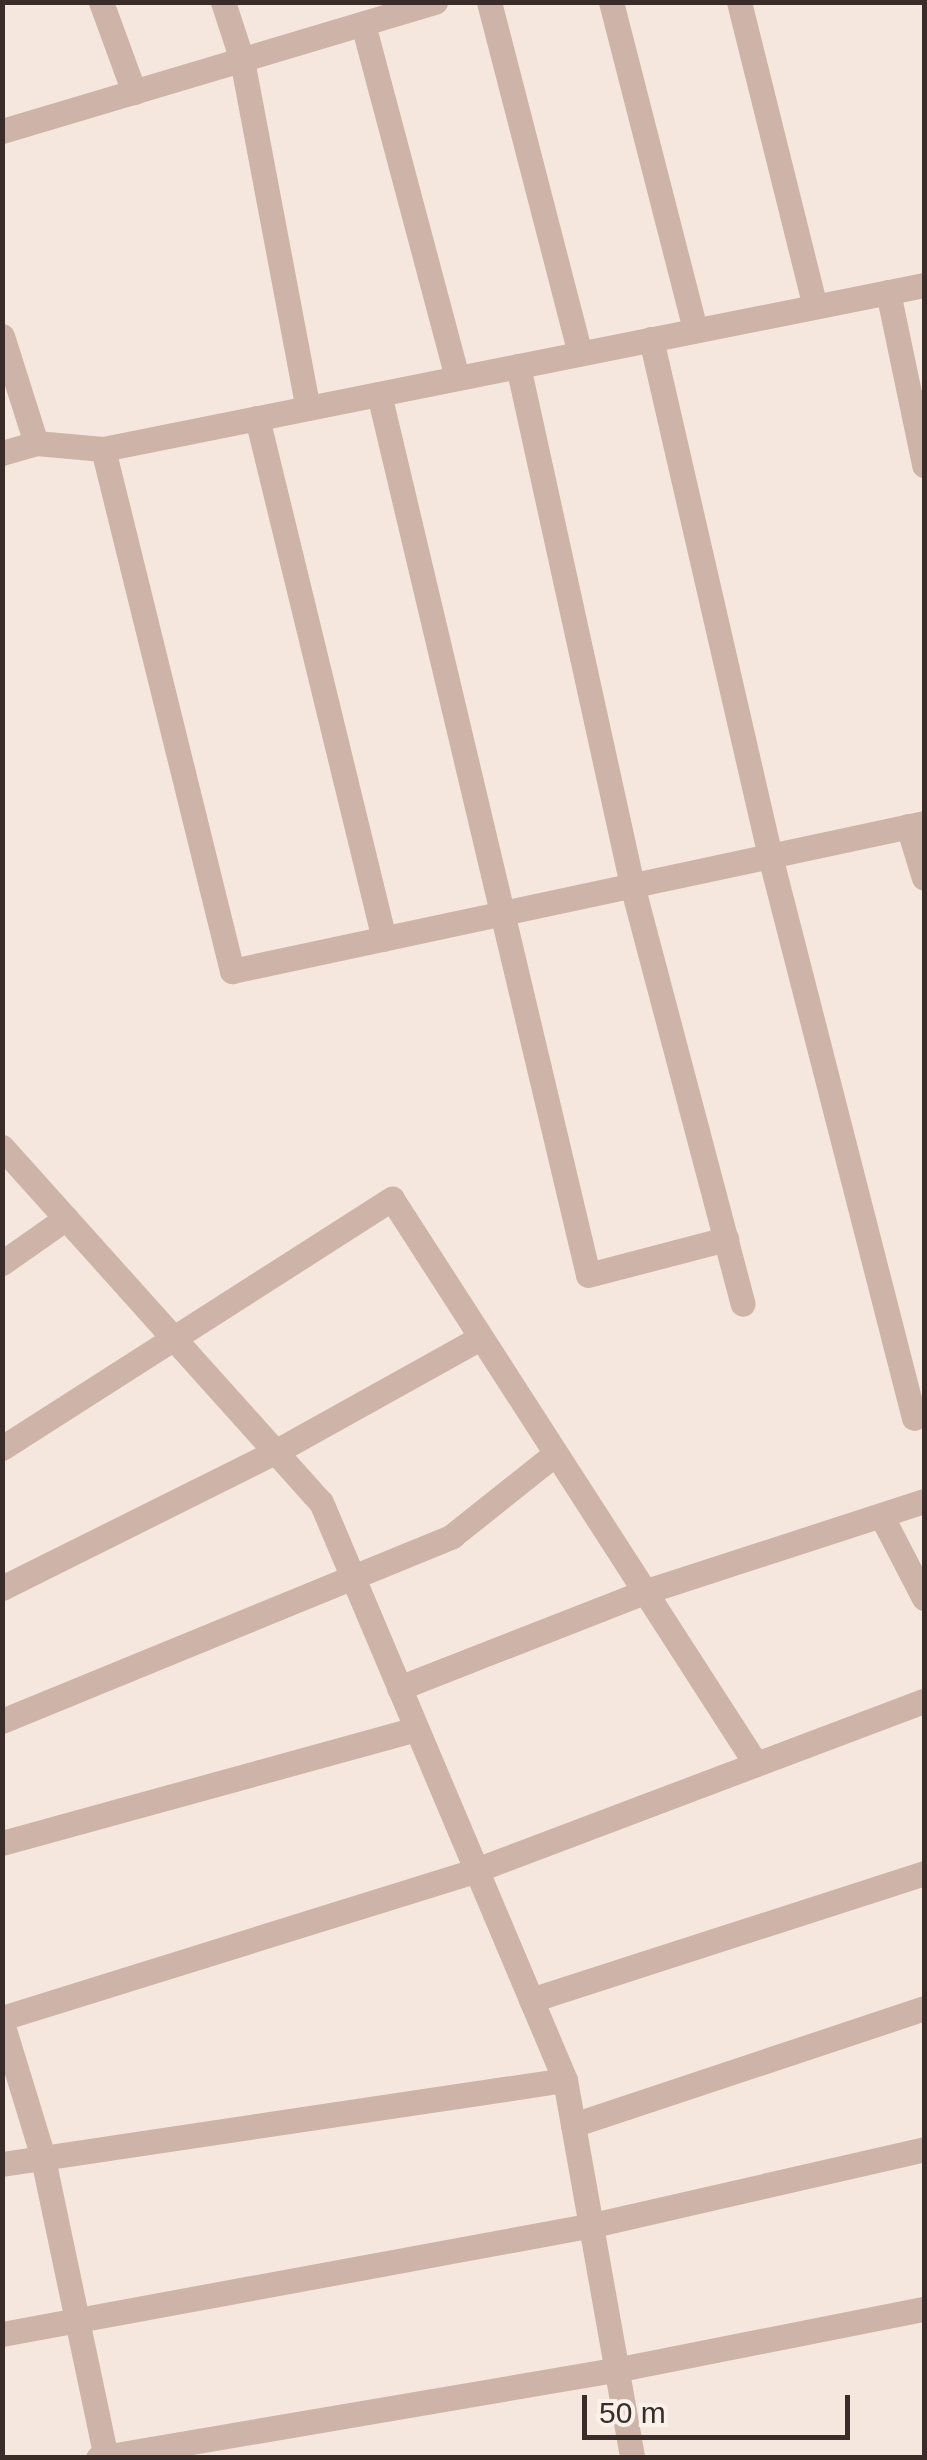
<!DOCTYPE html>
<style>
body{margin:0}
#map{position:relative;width:927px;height:2460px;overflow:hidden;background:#f5e7dd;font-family:Arial,sans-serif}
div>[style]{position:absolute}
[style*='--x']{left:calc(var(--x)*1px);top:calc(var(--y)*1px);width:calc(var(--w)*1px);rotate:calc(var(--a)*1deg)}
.minor>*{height:25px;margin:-12.5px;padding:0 12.5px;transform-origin:12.5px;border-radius:12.5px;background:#ceb4a8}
span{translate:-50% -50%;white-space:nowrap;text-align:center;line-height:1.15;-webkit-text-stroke:9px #fbf1eb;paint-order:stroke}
.frame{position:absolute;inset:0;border:5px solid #3a2c29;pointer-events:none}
.scale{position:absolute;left:582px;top:2395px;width:268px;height:45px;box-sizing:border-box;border:5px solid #3a2c29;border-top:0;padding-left:12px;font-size:30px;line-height:35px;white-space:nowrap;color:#3a2c29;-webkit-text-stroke:8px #fbf1eb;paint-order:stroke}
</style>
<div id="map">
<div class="minor">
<div style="--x:101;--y:2;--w:96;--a:69.9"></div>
<div style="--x:223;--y:2;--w:61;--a:71.9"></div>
<div style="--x:242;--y:60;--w:354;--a:79.3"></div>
<div style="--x:489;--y:2;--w:363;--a:75.5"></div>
<div style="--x:611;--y:2;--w:339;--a:75.6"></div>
<div style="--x:739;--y:2;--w:313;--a:76"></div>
<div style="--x:363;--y:24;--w:366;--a:75.1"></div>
<div style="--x:2;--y:131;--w:452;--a:-16.6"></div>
<div style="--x:924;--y:285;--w:837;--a:168.7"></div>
<div style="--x:103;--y:449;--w:538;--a:76.12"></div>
<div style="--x:232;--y:971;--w:708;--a:-12.07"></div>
<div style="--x:888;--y:292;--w:177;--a:78.2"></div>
<div style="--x:2;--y:336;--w:112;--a:72.4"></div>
<div style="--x:36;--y:443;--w:67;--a:5.1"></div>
<div style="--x:651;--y:339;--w:531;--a:77.04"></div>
<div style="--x:770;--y:856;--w:580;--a:75.63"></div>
<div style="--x:518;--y:366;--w:531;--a:77.61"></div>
<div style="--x:632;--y:885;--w:433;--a:75.2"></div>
<div style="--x:379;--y:394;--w:905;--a:76.65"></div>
<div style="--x:588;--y:1275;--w:143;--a:-14.6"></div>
<div style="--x:257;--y:418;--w:536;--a:76.3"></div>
<div style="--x:2;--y:453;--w:35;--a:-16"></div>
<div style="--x:908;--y:826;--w:54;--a:72.9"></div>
<div style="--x:2;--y:1147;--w:477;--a:48.1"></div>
<div style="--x:321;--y:1502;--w:627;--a:67.11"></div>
<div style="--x:565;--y:2080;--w:384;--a:79.9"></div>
<div style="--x:2;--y:1263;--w:78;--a:-35.1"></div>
<div style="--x:2;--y:1448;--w:463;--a:-32.6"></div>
<div style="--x:392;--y:1199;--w:672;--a:57.21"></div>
<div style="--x:883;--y:1519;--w:89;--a:62.6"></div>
<div style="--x:2;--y:1588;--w:305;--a:-26.5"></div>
<div style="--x:275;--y:1452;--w:235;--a:-29.1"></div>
<div style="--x:399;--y:1688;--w:263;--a:-21.4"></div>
<div style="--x:644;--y:1592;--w:294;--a:-18"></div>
<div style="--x:2;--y:1721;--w:487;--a:-22.3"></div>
<div style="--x:452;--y:1536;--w:132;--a:-38.5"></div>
<div style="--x:2;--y:1843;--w:429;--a:-15.4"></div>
<div style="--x:531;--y:2000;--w:413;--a:-17.9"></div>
<div style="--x:2;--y:2018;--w:497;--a:-17.3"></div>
<div style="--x:476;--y:1870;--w:479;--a:-20.7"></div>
<div style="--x:2;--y:2023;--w:137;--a:73"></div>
<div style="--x:42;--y:2154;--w:311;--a:78.1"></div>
<div style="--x:573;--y:2125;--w:370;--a:-18.4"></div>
<div style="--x:2;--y:2164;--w:569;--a:-8.49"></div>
<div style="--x:2;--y:2334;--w:601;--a:-10.45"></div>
<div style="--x:593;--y:2225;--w:340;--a:-12.9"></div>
<div style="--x:98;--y:2458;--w:530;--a:-9.68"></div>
<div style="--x:620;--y:2369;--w:310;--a:-11.2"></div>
</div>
<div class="frame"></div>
<div class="scale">50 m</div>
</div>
